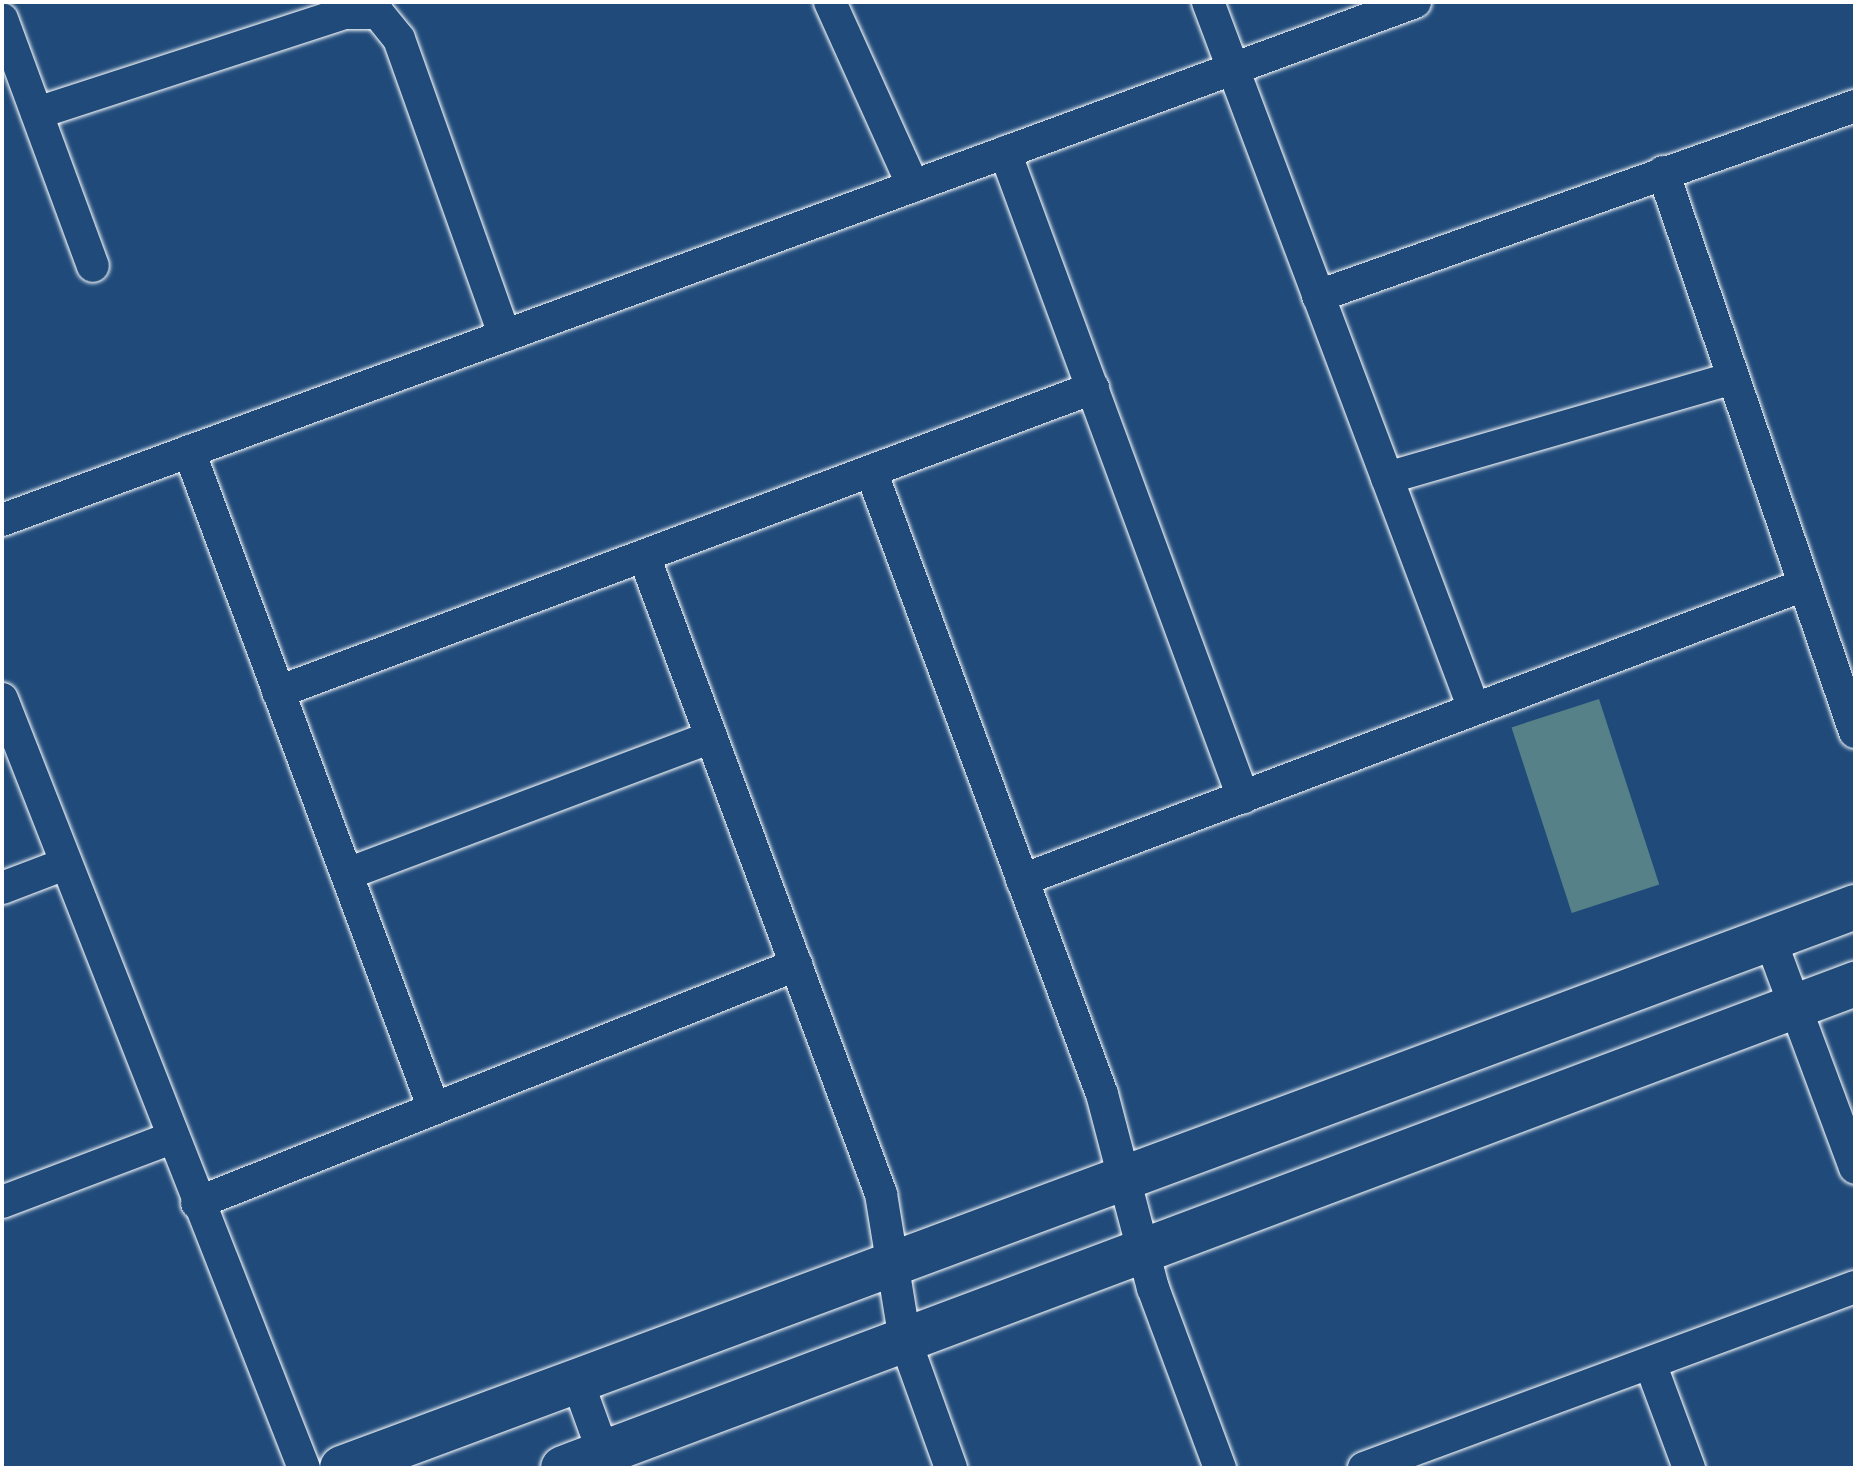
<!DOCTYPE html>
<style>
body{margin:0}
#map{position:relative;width:1857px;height:1470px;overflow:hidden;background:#1f4a7a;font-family:Kalam,sans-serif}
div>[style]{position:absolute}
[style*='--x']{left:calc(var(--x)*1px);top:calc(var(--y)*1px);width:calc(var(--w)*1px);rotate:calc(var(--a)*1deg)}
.green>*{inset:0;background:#578188;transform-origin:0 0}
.roads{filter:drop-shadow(0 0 2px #fff) drop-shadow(0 0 2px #fff)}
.street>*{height:32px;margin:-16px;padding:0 16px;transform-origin:16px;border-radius:16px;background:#1f4a7a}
.secondary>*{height:44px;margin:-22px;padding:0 22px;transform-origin:22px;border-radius:22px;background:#1f4a7a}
span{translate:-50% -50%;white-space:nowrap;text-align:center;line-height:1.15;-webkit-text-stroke:7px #1f4a7a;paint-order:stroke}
.frame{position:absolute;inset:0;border:4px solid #fff;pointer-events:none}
</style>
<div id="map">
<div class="green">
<div style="left:1599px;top:699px;width:195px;height:92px;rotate:72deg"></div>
</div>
<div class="roads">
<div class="street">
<div style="--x:830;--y:2;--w:202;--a:65.7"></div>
<div style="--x:1208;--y:2;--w:755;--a:69.38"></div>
<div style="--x:2;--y:19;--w:263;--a:69.8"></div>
<div style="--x:37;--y:113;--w:324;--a:-18"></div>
<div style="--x:345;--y:13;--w:33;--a:0"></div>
<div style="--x:378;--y:13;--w:33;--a:51"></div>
<div style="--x:399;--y:39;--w:315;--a:70.4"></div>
<div style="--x:1005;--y:152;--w:688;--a:69.75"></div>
<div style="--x:1663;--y:172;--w:592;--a:71.08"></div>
<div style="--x:1318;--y:296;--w:570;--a:-19.48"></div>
<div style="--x:189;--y:451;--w:702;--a:69.58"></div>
<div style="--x:871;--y:471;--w:664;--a:69.66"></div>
<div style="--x:1102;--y:1094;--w:201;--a:75.3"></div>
<div style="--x:1153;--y:1288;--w:192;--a:69.6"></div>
<div style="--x:1387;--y:478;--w:360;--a:-16.1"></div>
<div style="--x:2;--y:520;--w:1505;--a:-20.13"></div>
<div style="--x:644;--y:556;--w:681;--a:69.62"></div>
<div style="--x:881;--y:1194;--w:148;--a:80.7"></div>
<div style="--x:905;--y:1340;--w:136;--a:70.2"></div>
<div style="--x:278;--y:692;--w:870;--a:-20.46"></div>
<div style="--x:2;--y:699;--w:826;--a:68.56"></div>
<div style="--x:347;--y:874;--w:389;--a:-20.6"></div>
<div style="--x:1022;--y:880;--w:836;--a:-20.67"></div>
<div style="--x:2;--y:888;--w:67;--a:-20.9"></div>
<div style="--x:1770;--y:939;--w:244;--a:69.6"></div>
<div style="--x:2;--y:1202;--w:181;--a:-20.7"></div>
<div style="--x:197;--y:1203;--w:645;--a:-21.67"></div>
<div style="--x:1650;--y:1363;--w:112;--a:69.6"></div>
<div style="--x:578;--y:1383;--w:90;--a:70"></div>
<div style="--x:1364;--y:1468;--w:523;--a:-20.24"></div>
</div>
<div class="secondary">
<div style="--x:342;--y:1468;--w:1614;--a:-20.34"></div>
<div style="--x:563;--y:1468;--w:1380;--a:-20.54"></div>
</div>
</div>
<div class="frame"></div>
</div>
